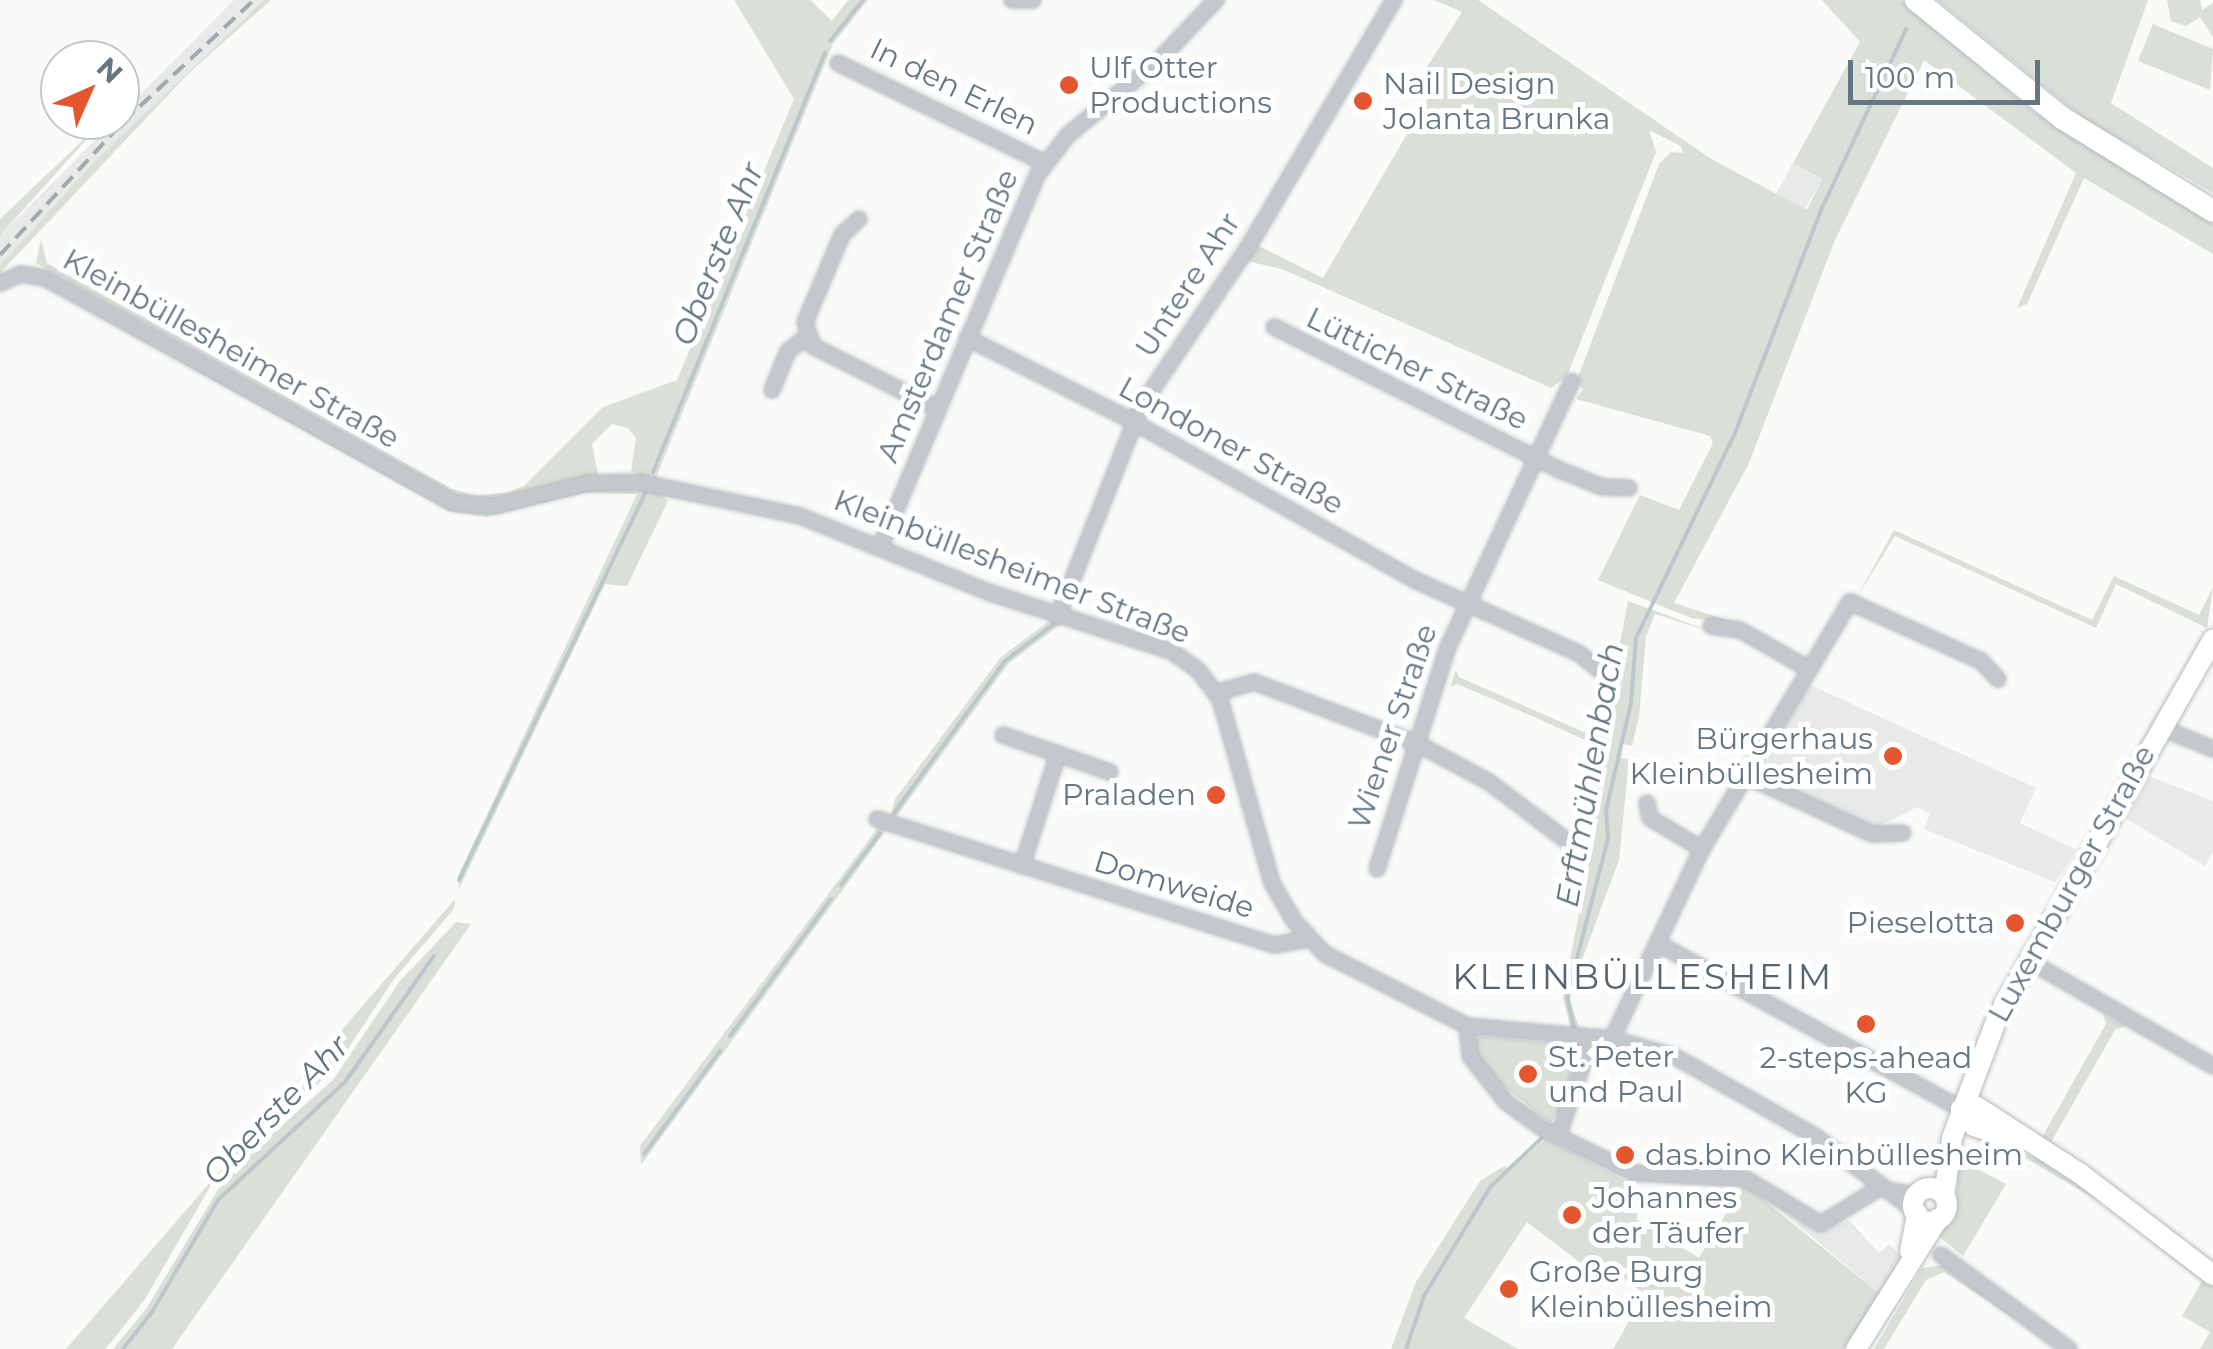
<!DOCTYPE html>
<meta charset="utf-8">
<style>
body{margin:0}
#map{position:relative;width:2213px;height:1349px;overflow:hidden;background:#fafaf8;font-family:Montserrat,sans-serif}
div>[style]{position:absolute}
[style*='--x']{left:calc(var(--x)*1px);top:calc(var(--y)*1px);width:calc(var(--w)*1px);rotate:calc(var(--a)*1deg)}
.built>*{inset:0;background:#e8e9e9;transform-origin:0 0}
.green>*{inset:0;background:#dadfd7}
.stream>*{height:4px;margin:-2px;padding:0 2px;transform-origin:2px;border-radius:2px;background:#bbc7cb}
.roads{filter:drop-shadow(0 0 2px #b3babf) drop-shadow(0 0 2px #b3babf)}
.street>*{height:14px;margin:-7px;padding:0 7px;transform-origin:7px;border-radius:7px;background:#c3c8cc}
.secondary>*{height:20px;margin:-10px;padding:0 10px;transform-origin:10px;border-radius:10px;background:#fff}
.secondary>.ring{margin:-10px;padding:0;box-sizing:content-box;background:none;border:20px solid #fff;border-radius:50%}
.primary>*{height:22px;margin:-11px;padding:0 11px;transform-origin:11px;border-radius:11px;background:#fff}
.rail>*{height:4px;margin-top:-2px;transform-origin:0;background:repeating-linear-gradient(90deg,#a2aab0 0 15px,transparent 0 23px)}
.dots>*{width:28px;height:28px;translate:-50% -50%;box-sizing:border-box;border:5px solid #fff;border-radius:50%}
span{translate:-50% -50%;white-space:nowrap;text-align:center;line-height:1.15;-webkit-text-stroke:10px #fff;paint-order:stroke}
.poi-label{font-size:30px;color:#657683}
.left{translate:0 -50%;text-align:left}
.right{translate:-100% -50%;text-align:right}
.street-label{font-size:30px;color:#657683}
.water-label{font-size:32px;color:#60757c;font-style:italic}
.quarter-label{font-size:35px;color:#57646e;letter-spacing:2.5px}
.north{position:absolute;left:40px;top:40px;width:100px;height:100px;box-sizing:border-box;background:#fff;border:2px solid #c1c8cd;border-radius:50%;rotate:45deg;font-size:28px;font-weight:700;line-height:40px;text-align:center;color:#657683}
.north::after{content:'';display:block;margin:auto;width:35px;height:45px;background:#e4572e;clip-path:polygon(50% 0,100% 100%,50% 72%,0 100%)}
.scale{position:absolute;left:1848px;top:60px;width:192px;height:45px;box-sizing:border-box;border:5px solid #657683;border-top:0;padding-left:12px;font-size:30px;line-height:35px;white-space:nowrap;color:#657683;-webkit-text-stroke:8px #fff;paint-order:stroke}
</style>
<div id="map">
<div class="built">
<div style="clip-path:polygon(234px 0,264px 0,93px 163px,0 265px,0 236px)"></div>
<div style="left:1793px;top:163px;width:33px;height:35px;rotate:29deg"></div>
<div style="clip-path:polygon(1808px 684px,2036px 788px,2020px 823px,2077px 850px,2055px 882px,1924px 829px,1930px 814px,1917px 807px,1874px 829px,1759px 777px)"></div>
<div style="clip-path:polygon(2143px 774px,2213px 801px,2213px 852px,2205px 866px,2120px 815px)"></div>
<div style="clip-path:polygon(1785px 1214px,1823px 1231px,1849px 1220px,1879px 1253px,1889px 1244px,1901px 1256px,1881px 1295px)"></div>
</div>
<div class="green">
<div style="clip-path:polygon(264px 0,271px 0,188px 74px,0 273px,0 265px,93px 163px)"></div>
<div style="clip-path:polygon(734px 0,810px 0,832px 21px,848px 0,868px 0,833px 44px,655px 480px,631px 471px,636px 438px,628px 428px,612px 424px,592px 444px,598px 475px,491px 501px,454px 496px,36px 263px,41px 239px,47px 263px,452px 489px,476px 496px,509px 492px,524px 486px,603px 407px,677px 380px,794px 99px)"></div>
<div style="clip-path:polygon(1434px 0,1478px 0,1713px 160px,1807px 210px,1822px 179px,1793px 163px,1860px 42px,1822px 0,1901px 0,2033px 111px,2213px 224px,2213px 254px,2084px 178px,2027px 304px,2017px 308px,2076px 173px,1924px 60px,1835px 240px,1749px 463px,1674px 603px,1739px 624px,1691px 618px,1598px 580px,1640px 495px,1679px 510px,1713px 443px,1710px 436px,1576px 399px,1583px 390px,1577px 380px,1659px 164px,1671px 152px,1683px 153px,1681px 146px,1649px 130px,1656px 152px,1567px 376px,1551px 388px,1282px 269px,1247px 261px,1257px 245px,1323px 278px,1438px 81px,1425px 70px,1462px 12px)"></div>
<div style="clip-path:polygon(1937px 0,2148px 0,2111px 103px,2213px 168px,2213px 193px,2082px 117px)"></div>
<div style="clip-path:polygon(2167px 0,2200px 0,2202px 10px,2213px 3px,2213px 37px,2200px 17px,2186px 26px,2171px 21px)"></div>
<div style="clip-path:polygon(2153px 24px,2213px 49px,2210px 90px,2138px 61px)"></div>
<div style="clip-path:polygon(104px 120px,14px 220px,0 236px,0 219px)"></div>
<div style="clip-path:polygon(101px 313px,347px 446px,446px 506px,496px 512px,581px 490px,633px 487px,686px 498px,663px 497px,668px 501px,627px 586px,605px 584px,459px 889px,458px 876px,637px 494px,583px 493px,486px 517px,447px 511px,95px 314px)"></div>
<div style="clip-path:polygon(1894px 530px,2092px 620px,2114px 576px,2199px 615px,2213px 587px,2207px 628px,2116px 584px,2096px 628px,1895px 536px,1856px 599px)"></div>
<div style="clip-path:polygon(1628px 601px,1718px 634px,1655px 614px,1646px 636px,1639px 717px,1632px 746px,1623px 744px,1621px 758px,1629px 760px,1619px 860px,1576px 976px,1570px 999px,1580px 1031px,1571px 1030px,1563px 998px,1594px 834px,1587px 832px,1600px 753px,1594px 744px,1525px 713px,1457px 684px,1450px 687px,1456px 670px,1459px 677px,1595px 737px,1603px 733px)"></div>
<div style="clip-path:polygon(1052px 619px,1063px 623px,1009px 663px,894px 820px,890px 817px,895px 799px,1001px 657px)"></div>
<div style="clip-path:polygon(879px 826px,888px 828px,641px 1165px,640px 1146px)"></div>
<div style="clip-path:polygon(455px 899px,455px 906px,452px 911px,394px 979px,336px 1067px,214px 1180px,145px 1299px,112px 1341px,105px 1349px,66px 1349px)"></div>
<div style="clip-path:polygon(456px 922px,471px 924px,172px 1349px,113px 1349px,146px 1309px,228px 1173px,333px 1080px,400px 981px)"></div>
<div style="clip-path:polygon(2103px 1014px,2126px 1026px,2115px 1030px,2050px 1144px,2213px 1263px,2041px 1139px,2106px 1024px)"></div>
<div style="clip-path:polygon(1479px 1036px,1577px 1045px,1561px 1110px,1550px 1123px,1489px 1075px,1473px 1046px)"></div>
<div style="clip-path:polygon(1545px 1139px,1638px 1187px,1637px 1220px,1699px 1258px,1744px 1184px,1881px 1295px,1844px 1349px,1613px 1349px,1645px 1294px,1612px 1271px,1582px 1264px,1527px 1222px,1464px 1318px,1518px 1349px,1391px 1349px,1416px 1282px,1480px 1181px,1504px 1166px,1510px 1170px)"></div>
<div style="clip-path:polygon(1995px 1140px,2062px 1170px,2213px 1284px,2213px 1349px,2200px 1349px,2210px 1332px,2182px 1316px,2202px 1281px,2105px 1205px)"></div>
<div style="clip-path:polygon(1959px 1159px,2006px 1184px,1963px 1256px,1937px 1235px,1956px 1210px)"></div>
<div style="clip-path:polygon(1943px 1265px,1962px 1273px,2060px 1349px,1944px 1272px,1926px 1280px,1884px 1349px,1874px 1349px,1922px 1268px)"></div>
</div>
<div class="stream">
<div style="--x:830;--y:41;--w:53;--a:-51.2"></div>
<div style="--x:653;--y:472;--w:453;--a:-67.7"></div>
<div style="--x:894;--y:813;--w:188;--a:-53.9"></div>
<div style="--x:1005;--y:661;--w:63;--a:-37.2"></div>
<div style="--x:459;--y:880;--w:429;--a:-64.3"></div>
<div style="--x:841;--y:885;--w:65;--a:-53.1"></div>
<div style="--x:730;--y:1036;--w:170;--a:-53.6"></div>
<div style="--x:1580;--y:1053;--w:57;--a:-103.1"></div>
<div style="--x:1567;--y:997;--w:164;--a:-75.5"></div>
<div style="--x:1608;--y:838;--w:28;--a:-94"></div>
<div style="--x:1606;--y:810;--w:110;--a:-76.8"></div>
<div style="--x:1631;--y:703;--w:65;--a:-85.6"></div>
<div style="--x:1636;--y:638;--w:228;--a:-64.2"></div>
<div style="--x:1735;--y:433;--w:239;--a:-68.9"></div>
<div style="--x:1821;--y:210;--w:200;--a:-64.8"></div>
<div style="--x:644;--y:1154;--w:128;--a:-53.6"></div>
<div style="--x:123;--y:1349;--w:47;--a:-51.9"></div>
<div style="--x:152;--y:1312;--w:130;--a:-59.5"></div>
<div style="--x:218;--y:1200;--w:173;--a:-42.9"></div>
<div style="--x:345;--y:1082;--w:154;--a:-54.8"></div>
<div style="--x:1406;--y:1349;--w:56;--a:-71.2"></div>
<div style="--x:1424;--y:1296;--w:129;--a:-58.7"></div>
<div style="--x:1491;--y:1186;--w:76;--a:-43.4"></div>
</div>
<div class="roads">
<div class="street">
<div style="--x:1012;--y:0;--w:21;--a:0"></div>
<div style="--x:838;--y:63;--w:230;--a:25.8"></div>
<div style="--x:859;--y:219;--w:23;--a:137"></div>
<div style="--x:842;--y:235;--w:95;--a:113"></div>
<div style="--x:805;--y:322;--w:25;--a:72"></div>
<div style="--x:813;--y:346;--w:140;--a:26.7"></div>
<div style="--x:0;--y:283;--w:23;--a:-23"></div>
<div style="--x:21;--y:274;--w:24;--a:9"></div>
<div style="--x:45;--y:278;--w:467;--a:28.8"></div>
<div style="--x:454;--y:503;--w:41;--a:4.2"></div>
<div style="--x:495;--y:506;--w:96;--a:-13.9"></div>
<div style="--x:588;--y:483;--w:51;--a:-1.1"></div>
<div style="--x:639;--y:482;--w:165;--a:11.9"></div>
<div style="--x:800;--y:516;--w:206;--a:22"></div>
<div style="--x:991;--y:593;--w:189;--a:17.9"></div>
<div style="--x:1171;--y:651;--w:33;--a:35"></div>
<div style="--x:1198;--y:670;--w:36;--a:53"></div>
<div style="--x:1220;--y:699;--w:191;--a:74.2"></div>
<div style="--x:1272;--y:883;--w:44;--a:59.9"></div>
<div style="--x:1294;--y:921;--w:45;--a:46.8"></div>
<div style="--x:1325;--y:954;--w:159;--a:26.9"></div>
<div style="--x:1467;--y:1026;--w:146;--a:5.1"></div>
<div style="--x:1612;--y:1039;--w:64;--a:15.3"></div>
<div style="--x:1674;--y:1056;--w:162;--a:29.6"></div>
<div style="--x:1815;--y:1136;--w:124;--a:36.8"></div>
<div style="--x:1274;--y:327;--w:317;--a:26.6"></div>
<div style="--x:1557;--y:469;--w:48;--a:21.8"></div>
<div style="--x:1602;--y:487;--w:27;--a:2"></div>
<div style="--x:967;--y:338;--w:170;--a:26.6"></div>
<div style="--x:1119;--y:414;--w:342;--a:29.3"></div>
<div style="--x:1417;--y:581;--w:179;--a:24.1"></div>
<div style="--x:1580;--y:654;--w:25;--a:40"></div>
<div style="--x:772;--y:390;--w:42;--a:-67.7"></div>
<div style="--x:788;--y:351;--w:26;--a:-37"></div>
<div style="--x:881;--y:545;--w:403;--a:-67.1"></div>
<div style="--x:1038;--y:174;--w:49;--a:-52.4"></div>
<div style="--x:1068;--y:135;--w:118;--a:-39.5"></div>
<div style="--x:1159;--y:60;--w:83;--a:-46.5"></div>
<div style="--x:1058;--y:616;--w:226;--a:-68.4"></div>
<div style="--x:1141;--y:406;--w:193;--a:-56"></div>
<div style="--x:1249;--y:246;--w:286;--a:-59.5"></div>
<div style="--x:1711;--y:626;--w:29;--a:8"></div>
<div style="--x:1740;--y:630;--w:79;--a:29.5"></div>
<div style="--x:1216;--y:693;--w:40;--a:-16"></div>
<div style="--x:1254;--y:682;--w:175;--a:20.7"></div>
<div style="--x:1418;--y:744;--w:81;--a:28.2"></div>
<div style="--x:1489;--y:782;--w:108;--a:37.1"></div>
<div style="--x:2159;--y:727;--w:58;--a:22.2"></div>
<div style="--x:1003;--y:735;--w:113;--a:19.1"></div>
<div style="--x:1746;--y:776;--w:139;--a:24.7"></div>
<div style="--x:1872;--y:834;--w:31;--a:-2"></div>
<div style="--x:1647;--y:803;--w:15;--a:79"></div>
<div style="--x:1650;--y:818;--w:61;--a:30.8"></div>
<div style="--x:877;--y:819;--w:417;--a:17.6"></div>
<div style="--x:1274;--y:945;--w:36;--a:-10"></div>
<div style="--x:1022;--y:866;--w:118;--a:-72.2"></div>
<div style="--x:1377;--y:869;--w:233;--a:-72.3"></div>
<div style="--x:1448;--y:647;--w:293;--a:-65"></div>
<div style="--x:1657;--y:943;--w:346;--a:28.6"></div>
<div style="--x:2027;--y:960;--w:214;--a:29.7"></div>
<div style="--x:1467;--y:1026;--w:30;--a:84"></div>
<div style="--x:1470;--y:1056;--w:58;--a:52"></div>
<div style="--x:1506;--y:1102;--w:48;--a:35.7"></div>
<div style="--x:1545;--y:1130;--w:98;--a:26"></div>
<div style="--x:1633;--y:1173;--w:113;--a:3"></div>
<div style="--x:1746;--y:1179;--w:87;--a:31"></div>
<div style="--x:1821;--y:1224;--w:70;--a:-31.7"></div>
<div style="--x:1612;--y:1039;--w:210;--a:-64.7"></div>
<div style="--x:1702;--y:849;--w:288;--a:-59.1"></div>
<div style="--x:1850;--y:602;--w:144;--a:24.2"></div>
<div style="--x:1981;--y:661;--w:25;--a:47"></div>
<div style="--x:1558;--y:1137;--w:103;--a:-71.4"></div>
<div style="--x:1891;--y:1191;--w:26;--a:9"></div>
<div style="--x:1941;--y:1255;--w:159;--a:36.3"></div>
</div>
<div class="secondary">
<div style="--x:1961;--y:1109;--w:16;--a:-7"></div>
<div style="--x:1977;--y:1107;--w:125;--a:32.9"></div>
<div style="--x:2082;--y:1175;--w:165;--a:37.4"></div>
<div style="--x:1961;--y:1109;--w:21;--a:53"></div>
<div style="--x:1974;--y:1126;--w:36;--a:19"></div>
<div class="ring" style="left:1913px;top:1188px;width:14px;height:14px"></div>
<div style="--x:1944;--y:1196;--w:59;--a:-82.1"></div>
<div style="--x:1952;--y:1138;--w:128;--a:-69.4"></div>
<div style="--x:1997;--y:1018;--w:436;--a:-60.3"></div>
<div style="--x:1910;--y:1251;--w:38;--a:-79"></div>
<div style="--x:1856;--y:1349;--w:154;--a:-57.8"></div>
</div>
<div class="primary">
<div style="--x:1916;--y:0;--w:188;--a:38.9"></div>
<div style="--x:2062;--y:118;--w:177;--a:31.6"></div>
</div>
</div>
<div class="rail">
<div style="--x:0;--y:255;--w:181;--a:-47.2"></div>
<div style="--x:123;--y:122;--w:179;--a:-43"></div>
</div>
<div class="dots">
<div style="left:1069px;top:85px;background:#e4572e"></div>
<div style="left:1363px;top:101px;background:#e4572e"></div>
<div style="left:1893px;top:756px;background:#e4572e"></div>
<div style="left:1216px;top:795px;background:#e4572e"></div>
<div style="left:2015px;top:923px;background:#e4572e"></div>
<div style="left:1866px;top:1024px;background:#e4572e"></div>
<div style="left:1528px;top:1074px;background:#e4572e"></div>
<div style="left:1625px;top:1155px;background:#e4572e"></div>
<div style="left:1572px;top:1215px;background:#e4572e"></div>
<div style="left:1509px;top:1289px;background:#e4572e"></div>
</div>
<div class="poi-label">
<span class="left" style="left:1089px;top:85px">Ulf Otter<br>Productions</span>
<span class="left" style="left:1383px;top:101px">Nail Design<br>Jolanta Brunka</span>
<span class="right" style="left:1873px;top:756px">Bürgerhaus<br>Kleinbüllesheim</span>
<span class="right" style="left:1196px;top:795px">Praladen</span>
<span class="right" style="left:1995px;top:923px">Pieselotta</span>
<span class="left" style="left:1548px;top:1074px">St. Peter<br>und Paul</span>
<span style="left:1866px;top:1075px">2-steps-ahead<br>KG</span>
<span class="left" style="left:1645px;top:1155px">das.bino Kleinbüllesheim</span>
<span class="left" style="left:1592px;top:1215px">Johannes<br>der Täufer</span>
<span class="left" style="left:1529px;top:1289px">Große Burg<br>Kleinbüllesheim</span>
</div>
<div class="street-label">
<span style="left:954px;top:87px;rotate:26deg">In den Erlen</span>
<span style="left:1188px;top:285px;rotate:-57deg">Untere Ahr</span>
<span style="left:948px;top:316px;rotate:-67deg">Amsterdamer Straße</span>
<span style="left:231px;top:349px;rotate:29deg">Kleinbüllesheimer Straße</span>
<span style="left:1417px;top:369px;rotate:26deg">Lütticher Straße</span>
<span style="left:1231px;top:446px;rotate:29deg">Londoner Straße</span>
<span style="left:1012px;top:567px;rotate:21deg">Kleinbüllesheimer Straße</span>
<span style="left:1393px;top:727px;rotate:-71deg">Wiener Straße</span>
<span style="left:2072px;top:884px;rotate:-61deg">Luxemburger Straße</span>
<span style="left:1174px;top:885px;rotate:17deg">Domweide</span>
</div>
<div class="water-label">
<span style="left:718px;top:254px;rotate:-68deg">Oberste Ahr</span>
<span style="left:1590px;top:775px;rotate:-80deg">Erftmühlenbach</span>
<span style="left:276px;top:1110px;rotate:-46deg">Oberste Ahr</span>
</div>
<div class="quarter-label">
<span style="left:1643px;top:977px">KLEINBÜLLESHEIM</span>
</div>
<div class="north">N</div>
<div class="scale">100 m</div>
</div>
